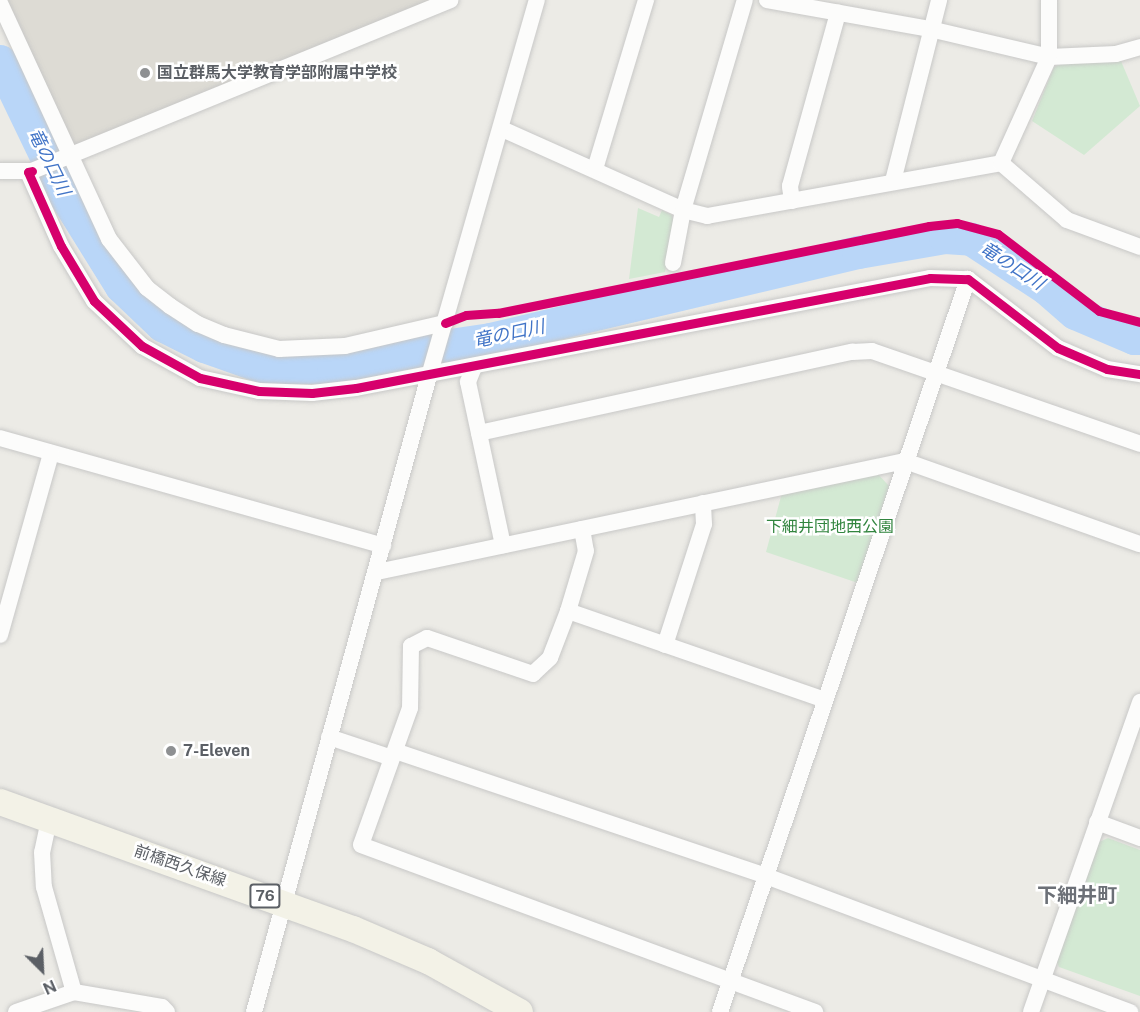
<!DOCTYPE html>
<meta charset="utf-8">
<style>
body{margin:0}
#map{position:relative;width:1140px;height:1012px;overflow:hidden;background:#ecebe6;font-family:"Public Sans","Noto Sans JP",sans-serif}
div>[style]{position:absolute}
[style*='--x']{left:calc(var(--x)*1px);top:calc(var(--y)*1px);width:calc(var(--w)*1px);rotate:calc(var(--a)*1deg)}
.education>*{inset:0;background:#dddbd4}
.green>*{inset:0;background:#d3e9d3}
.river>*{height:33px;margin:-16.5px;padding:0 16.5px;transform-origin:16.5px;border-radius:16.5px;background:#b9d6f8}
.roads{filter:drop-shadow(0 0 2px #c8c8c7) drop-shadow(0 0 2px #c8c8c7)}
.minor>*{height:16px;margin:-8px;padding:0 8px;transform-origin:8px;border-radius:8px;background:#fcfcfb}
.primary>*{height:26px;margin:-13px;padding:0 13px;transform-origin:13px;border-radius:13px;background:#f3f2e7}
.cycleway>*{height:9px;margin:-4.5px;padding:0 4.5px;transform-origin:4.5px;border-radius:4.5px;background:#d6006c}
.dots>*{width:16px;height:16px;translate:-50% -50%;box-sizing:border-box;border:3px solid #fff;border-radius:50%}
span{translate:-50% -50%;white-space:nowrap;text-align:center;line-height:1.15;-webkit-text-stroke:5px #fff;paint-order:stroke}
.shield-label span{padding:2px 4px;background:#fff;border:2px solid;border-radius:4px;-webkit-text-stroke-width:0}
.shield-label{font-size:15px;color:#5b5f65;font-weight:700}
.poi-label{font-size:16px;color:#5b5f65;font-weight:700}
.left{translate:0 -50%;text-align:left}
.park-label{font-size:16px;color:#32853f}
.street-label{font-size:16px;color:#5b5f65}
.water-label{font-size:18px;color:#4174c7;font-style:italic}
.quarter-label{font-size:20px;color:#6c7077;font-weight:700}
.north{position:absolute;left:12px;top:940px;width:60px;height:60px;-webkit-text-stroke:4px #fff;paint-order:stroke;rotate:156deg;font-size:16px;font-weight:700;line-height:24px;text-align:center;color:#5b5f65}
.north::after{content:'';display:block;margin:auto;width:21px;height:27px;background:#5b5f65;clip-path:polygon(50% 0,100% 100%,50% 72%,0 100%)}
</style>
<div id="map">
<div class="education">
<div style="clip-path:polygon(3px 0,437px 0,71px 147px)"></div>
</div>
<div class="green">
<div style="clip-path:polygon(1121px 61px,1140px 106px,1084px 155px,1032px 121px,1054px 67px,1066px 62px)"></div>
<div style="clip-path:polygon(638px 208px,659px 217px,662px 210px,672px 215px,674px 223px,665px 272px,629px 279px)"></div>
<div style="clip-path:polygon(877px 473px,889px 486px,858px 583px,766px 552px,782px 493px)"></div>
<div style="clip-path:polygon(1108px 838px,1140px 850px,1140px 996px,1059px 967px,1056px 960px,1099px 842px)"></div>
</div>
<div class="river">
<div style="--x:0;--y:61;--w:150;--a:64.3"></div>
<div style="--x:65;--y:196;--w:106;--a:58.1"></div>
<div style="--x:121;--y:286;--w:57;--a:43.6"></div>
<div style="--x:162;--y:325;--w:47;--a:26.6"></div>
<div style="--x:204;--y:346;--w:63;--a:19.6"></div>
<div style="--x:263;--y:367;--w:70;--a:0"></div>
<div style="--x:333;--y:367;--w:105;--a:-11"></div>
<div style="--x:436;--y:347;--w:55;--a:-8.4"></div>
<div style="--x:490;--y:339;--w:378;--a:-13.3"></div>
<div style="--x:858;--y:252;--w:88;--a:-9.8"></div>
<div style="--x:945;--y:237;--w:26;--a:4"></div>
<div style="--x:971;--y:239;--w:90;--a:33.2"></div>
<div style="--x:1046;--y:288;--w:38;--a:41"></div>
<div style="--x:1075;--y:313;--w:64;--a:23"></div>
<div style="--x:1134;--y:338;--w:6;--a:0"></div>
</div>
<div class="roads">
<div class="minor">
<div style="--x:767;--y:0;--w:166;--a:10.1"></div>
<div style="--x:930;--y:29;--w:122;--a:13.2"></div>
<div style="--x:1049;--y:57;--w:67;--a:-2.6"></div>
<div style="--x:1116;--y:54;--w:25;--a:-16"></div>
<div style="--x:0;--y:3;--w:260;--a:65.2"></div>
<div style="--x:109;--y:239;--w:62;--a:52.2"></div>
<div style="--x:147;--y:288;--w:29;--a:38"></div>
<div style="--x:170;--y:306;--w:33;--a:33"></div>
<div style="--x:198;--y:324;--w:28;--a:23"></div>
<div style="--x:224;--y:335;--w:57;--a:14.3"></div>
<div style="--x:279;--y:349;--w:66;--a:-2.6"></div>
<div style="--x:345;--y:346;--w:103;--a:-13"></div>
<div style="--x:502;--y:129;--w:198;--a:24.1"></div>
<div style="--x:683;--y:210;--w:25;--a:14"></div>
<div style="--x:707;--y:216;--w:299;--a:-10.2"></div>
<div style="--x:1001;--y:163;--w:116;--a:-65.6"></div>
<div style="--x:1049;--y:57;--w:57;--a:-90"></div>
<div style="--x:1001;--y:163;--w:87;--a:40.8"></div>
<div style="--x:1067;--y:220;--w:78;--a:20.3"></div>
<div style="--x:595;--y:169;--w:177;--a:-73.2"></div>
<div style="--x:0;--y:171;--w:32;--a:0"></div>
<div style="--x:32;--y:171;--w:452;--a:-22.2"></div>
<div style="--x:28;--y:172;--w:81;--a:66"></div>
<div style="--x:61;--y:246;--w:64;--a:59"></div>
<div style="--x:94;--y:301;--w:66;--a:43.2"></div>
<div style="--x:142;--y:346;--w:66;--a:28.9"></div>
<div style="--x:200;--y:378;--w:60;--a:12.4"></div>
<div style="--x:259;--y:391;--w:53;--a:2.2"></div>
<div style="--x:312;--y:393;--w:44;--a:-6.5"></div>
<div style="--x:356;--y:388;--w:584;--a:-10.85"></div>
<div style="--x:930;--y:278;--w:38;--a:2"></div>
<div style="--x:968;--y:279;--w:113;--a:37.5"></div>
<div style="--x:1058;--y:348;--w:53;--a:23.2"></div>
<div style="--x:1107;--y:369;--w:33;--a:9"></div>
<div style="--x:893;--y:181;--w:187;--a:-75.7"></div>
<div style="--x:792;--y:201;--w:15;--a:-98"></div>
<div style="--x:790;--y:186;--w:180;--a:-74.5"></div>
<div style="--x:673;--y:263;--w:54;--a:-79.3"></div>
<div style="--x:683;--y:210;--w:219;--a:-73.6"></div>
<div style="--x:474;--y:367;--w:16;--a:112"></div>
<div style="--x:468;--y:382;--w:167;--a:77.9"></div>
<div style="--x:479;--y:433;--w:382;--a:-12.3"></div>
<div style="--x:852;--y:352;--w:20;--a:-3"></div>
<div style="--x:872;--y:351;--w:284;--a:19.1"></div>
<div style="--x:0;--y:438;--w:398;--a:15.7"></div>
<div style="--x:582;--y:529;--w:22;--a:80"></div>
<div style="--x:586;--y:551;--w:63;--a:106.7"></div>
<div style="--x:568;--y:611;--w:50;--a:111"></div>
<div style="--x:550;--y:658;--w:23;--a:137"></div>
<div style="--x:533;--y:674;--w:112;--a:-161.2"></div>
<div style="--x:427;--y:638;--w:18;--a:153"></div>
<div style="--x:411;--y:646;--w:62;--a:90.9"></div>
<div style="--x:410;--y:708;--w:145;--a:109.7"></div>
<div style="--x:361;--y:845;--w:484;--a:20.2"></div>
<div style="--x:377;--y:572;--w:540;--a:-11.87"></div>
<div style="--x:905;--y:461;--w:249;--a:19.5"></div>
<div style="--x:568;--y:611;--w:272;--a:19.1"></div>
<div style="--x:0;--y:635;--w:189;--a:-74.3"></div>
<div style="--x:665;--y:645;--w:127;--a:-72.1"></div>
<div style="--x:704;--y:524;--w:21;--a:-93"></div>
<div style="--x:329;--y:737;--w:66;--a:18.4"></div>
<div style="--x:395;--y:751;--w:391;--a:18.6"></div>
<div style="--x:766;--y:876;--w:389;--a:20.5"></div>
<div style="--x:49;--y:820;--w:33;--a:102"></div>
<div style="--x:42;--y:852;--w:35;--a:87"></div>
<div style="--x:44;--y:887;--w:109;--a:74.1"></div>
<div style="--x:1097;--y:822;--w:46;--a:20.4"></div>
<div style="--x:16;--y:1012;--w:61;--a:-19"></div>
<div style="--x:74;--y:992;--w:89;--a:9.7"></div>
<div style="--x:162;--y:1007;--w:7;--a:45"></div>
<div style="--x:254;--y:1012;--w:660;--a:-74.62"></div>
<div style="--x:429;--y:376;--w:391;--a:-74"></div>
<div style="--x:720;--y:1012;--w:774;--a:-71.31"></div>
<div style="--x:1031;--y:1012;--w:329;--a:-70.6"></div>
</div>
<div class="primary">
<div style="--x:0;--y:802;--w:375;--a:19.8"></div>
<div style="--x:353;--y:929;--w:82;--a:23.1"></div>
<div style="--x:428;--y:961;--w:105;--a:29"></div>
</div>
</div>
<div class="cycleway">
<div style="--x:32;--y:171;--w:4;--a:166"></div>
<div style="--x:28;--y:172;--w:81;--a:66"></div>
<div style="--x:61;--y:246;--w:64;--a:59"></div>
<div style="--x:94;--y:301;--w:66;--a:43.2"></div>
<div style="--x:142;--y:346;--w:66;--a:28.9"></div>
<div style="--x:200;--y:378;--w:60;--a:12.4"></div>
<div style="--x:259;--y:391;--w:53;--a:2.2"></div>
<div style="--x:312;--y:393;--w:44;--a:-6.5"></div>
<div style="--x:356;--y:388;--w:584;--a:-10.85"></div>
<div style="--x:930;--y:278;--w:38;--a:2"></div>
<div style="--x:968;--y:279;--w:113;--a:37.5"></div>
<div style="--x:1058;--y:348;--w:53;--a:23.2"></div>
<div style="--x:1107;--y:369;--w:33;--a:9"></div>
<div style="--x:445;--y:323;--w:22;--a:-21"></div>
<div style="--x:466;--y:315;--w:32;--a:-4"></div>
<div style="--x:498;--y:313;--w:440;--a:-11.4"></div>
<div style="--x:929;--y:226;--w:28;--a:-6"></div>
<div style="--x:957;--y:223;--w:42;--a:15"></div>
<div style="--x:998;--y:234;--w:127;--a:37.3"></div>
<div style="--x:1099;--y:311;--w:42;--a:15"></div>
</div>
<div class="dots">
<div style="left:145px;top:73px;background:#8e9092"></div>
<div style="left:171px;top:751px;background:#8e9092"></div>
</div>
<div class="shield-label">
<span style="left:265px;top:896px">76</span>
</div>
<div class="poi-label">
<span class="left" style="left:157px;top:73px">国立群馬大学教育学部附属中学校</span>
<span class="left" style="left:183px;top:751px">7-Eleven</span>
</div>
<div class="park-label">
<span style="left:830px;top:527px">下細井団地西公園</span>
</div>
<div class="street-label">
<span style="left:180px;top:866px;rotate:19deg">前橋西久保線</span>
</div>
<div class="water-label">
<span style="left:49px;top:162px;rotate:64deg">竜の口川</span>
<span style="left:1012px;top:266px;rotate:33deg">竜の口川</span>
<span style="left:509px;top:334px;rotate:-12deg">竜の口川</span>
</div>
<div class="quarter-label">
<span style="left:1077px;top:895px">下細井町</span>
</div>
<div class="north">N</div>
</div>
